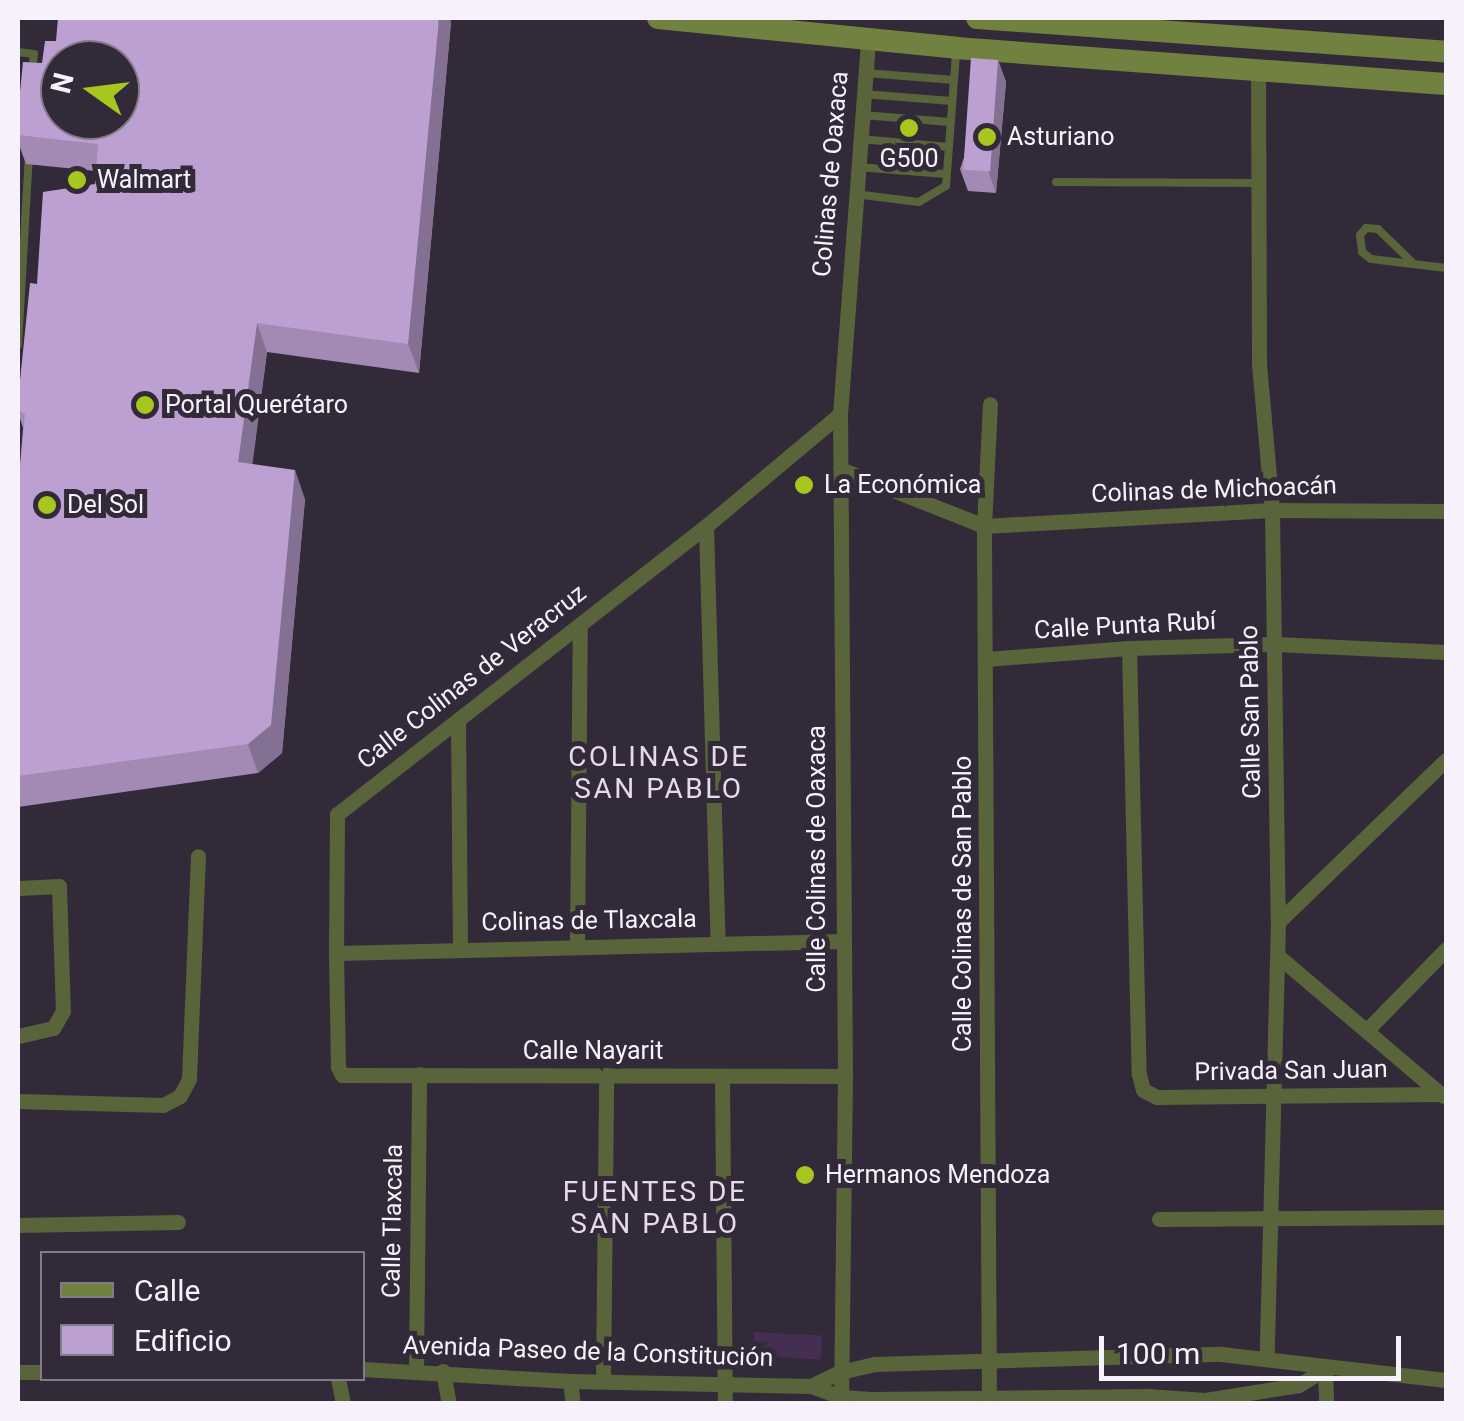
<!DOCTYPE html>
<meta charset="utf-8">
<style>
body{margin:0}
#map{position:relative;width:1464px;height:1421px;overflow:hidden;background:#332a39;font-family:Roboto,sans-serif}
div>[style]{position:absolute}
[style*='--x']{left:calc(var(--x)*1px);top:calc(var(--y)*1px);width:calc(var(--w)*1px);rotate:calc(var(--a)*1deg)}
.green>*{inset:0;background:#442f53;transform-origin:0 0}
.lane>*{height:8px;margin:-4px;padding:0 4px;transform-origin:4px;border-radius:4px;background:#59643b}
.street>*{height:15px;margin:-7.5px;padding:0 7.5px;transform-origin:7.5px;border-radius:7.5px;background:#59643b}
.secondary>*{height:22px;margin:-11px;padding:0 11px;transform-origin:11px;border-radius:11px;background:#71813f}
.wall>*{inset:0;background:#a38ab5}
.shaded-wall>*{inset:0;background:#847093}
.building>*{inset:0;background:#bda0d2;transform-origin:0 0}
.dots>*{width:28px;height:28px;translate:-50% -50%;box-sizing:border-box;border:5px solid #332a39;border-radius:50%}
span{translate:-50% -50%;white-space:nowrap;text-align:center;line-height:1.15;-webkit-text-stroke:10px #332a39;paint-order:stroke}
.poi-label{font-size:25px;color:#f7f1fb}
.left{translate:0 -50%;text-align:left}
.street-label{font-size:25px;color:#f7f1fb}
.neighbourhood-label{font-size:28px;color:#e5daee;letter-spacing:2.5px}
.frame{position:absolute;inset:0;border:20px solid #f7f1fb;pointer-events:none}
.legend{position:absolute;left:40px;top:1251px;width:325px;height:130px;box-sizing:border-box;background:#332a39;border:2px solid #817a87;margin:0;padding:12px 18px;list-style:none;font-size:30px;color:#f7f1fb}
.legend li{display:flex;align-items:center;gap:20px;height:50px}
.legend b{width:50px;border:2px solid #817a87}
.north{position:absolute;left:40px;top:40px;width:100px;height:100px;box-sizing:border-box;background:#332a39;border:2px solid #817a87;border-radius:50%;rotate:284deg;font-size:28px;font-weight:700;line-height:40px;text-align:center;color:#f7f1fb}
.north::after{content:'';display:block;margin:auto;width:35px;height:45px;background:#a7c71e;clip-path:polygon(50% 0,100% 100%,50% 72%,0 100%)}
.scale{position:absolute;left:1099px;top:1336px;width:302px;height:45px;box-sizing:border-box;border:5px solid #f7f1fb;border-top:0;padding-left:12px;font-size:30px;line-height:35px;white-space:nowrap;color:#f7f1fb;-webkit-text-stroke:8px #332a39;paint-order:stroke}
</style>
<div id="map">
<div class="green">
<div style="left:754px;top:1332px;width:68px;height:24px;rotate:3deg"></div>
</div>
<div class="lane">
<div style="--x:18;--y:52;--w:16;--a:7"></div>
<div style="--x:34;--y:54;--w:17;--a:97"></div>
<div style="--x:866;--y:73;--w:88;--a:4.5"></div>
<div style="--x:863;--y:94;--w:89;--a:4.5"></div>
<div style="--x:862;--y:115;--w:88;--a:4.5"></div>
<div style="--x:860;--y:139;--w:89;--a:5.1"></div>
<div style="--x:857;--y:167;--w:89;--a:4.5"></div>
<div style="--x:1056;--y:182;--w:202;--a:0.3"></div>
<div style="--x:855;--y:194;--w:64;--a:7.1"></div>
<div style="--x:919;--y:202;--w:31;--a:-31"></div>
<div style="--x:946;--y:186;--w:133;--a:-85.7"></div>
<div style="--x:1412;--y:262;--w:47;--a:-135.9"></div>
<div style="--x:1378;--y:229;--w:12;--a:-175"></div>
<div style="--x:1366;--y:228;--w:9;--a:131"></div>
<div style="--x:1360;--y:235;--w:17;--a:83"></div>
<div style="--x:1362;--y:252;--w:11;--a:38"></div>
<div style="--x:1371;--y:259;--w:76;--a:6.8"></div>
<div style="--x:18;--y:345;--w:190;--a:-86.7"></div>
</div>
<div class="street">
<div style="--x:1258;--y:69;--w:295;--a:89.8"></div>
<div style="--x:1259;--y:364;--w:147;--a:84.9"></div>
<div style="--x:1272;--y:510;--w:412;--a:89.2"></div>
<div style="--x:1278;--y:922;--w:434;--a:91.5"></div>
<div style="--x:840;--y:414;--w:175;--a:140.1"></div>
<div style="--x:706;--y:526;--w:468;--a:142"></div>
<div style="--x:337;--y:814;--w:139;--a:90.4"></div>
<div style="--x:336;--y:953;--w:114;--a:89"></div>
<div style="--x:338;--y:1067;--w:9;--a:63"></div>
<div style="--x:342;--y:1075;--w:503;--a:0.11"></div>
<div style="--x:840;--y:469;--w:155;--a:21.6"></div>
<div style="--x:984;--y:526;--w:288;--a:-3.2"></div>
<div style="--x:1272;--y:510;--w:174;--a:0.3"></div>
<div style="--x:706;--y:526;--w:417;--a:88.4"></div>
<div style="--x:1129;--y:648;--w:426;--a:88.7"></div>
<div style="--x:1139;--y:1074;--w:16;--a:76"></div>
<div style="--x:1143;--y:1090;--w:16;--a:27"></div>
<div style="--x:1157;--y:1097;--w:284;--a:-0.6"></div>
<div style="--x:986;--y:659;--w:143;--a:-4.4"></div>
<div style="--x:1129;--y:648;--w:147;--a:-1.6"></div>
<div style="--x:1276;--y:644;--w:170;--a:2.7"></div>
<div style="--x:458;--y:720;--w:230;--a:89.5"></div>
<div style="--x:18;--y:888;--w:41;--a:-2.8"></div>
<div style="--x:59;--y:886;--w:125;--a:88.2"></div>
<div style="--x:63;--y:1011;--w:20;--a:120"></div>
<div style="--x:53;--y:1028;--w:36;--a:167"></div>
<div style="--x:1278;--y:922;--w:233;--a:-44"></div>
<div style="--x:577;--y:946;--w:321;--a:-89.5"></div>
<div style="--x:336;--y:953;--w:507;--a:-1.36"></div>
<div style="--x:1278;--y:956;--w:216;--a:40.3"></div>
<div style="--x:1366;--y:1031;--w:115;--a:-45.7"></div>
<div style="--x:722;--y:1077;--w:327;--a:89.5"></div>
<div style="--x:18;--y:1101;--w:145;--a:1.6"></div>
<div style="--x:163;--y:1105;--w:19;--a:-28"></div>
<div style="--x:180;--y:1096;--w:19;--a:-62"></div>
<div style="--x:189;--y:1079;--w:223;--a:-87.7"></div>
<div style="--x:1159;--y:1219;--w:287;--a:-0.4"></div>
<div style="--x:18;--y:1225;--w:160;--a:-1.1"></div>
<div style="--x:362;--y:1369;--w:208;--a:3.3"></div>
<div style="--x:570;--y:1381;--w:241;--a:1.2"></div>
<div style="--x:811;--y:1386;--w:32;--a:20"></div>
<div style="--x:841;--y:1397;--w:30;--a:4"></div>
<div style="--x:871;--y:1399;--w:277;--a:-0.6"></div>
<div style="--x:1148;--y:1396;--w:57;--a:4"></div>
<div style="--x:1205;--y:1400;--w:95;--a:-9.1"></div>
<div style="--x:1299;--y:1385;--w:31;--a:-32"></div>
<div style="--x:1325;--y:1369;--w:35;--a:88"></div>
<div style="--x:416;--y:1370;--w:296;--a:-89.4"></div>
<div style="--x:443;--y:1371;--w:34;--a:80"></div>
<div style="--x:18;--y:1372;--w:24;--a:0"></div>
<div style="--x:338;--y:1378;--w:26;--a:79"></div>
<div style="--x:570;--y:1381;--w:23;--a:83"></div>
<div style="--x:603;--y:1381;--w:306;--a:-89.4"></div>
<div style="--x:811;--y:1386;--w:32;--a:-26"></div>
<div style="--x:840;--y:1372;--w:35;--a:-13"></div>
<div style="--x:874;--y:1364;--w:347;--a:-1.7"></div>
<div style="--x:1221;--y:1354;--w:226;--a:6.6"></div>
<div style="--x:841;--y:1404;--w:328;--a:-89.3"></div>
<div style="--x:845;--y:1076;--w:662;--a:-90.43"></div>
<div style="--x:840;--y:414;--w:376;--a:-85.7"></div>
<div style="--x:989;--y:1404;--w:878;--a:-90.33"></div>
<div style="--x:984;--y:526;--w:122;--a:-87.2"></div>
</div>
<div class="secondary">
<div style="--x:658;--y:18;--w:300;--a:5.7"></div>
<div style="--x:956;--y:48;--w:491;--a:4.2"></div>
<div style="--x:977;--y:18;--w:470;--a:4.1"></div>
</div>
<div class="wall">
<div style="clip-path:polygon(451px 22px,419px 373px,267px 352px,252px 464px,305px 499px,282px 753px,258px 773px,18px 807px,18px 490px,23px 428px,18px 412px,18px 400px,37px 284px,95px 184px,96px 171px,26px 164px,18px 142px,18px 112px,42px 63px)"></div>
<div style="clip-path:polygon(998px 60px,1006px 82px,996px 193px,968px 191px,960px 169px)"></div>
</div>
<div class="shaded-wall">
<div style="clip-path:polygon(439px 18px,450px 18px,451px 22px,419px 373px,408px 344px)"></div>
<div style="clip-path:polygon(998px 60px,1006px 82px,996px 193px,988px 171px)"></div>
<div style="clip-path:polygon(257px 323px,267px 352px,249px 491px,238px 462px)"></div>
<div style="clip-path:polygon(295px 470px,305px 499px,282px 753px,258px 773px,248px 744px)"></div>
</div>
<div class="building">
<div style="clip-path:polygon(evenodd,58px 18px,439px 18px,408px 344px,257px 323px,238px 462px,295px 470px,271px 725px,248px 744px,18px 776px,18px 490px,25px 414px,18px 410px,18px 400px,30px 283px,37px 284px,43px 192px,95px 184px,98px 144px,18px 135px,18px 112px,23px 62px,42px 63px,45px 41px,56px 41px,58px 18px,60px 60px,120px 60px,120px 120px,60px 120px,60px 60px)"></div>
<div style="left:971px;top:58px;width:27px;height:112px;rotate:4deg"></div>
</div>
<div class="dots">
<div style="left:909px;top:128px;background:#a7c71e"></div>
<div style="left:987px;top:137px;background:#a7c71e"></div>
<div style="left:77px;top:180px;background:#a7c71e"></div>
<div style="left:145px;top:405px;background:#a7c71e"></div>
<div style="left:804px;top:485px;background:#a7c71e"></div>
<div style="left:47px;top:505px;background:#a7c71e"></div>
<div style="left:805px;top:1175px;background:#a7c71e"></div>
</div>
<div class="poi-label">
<span class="left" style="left:1007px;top:137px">Asturiano</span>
<span style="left:909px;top:159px">G500</span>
<span class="left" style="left:97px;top:180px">Walmart</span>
<span class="left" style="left:165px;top:405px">Portal Querétaro</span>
<span class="left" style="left:824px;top:485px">La Económica</span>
<span class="left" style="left:67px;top:505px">Del Sol</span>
<span class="left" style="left:825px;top:1175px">Hermanos Mendoza</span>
</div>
<div class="street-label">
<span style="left:831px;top:174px;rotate:-85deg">Colinas de Oaxaca</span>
<span style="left:1214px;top:490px;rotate:-2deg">Colinas de Michoacán</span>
<span style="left:1125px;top:626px;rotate:-3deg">Calle Punta Rubí</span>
<span style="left:472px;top:677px;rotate:-38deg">Calle Colinas de Veracruz</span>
<span style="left:1251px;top:712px;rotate:-91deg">Calle San Pablo</span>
<span style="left:817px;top:859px;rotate:-90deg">Calle Colinas de Oaxaca</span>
<span style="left:963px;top:904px;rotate:-90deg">Calle Colinas de San Pablo</span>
<span style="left:589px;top:921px;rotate:-1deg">Colinas de Tlaxcala</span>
<span style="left:593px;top:1051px">Calle Nayarit</span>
<span style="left:1291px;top:1071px;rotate:-1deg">Privada San Juan</span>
<span style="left:393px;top:1221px;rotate:-89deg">Calle Tlaxcala</span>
<span style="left:588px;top:1352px;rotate:2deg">Avenida Paseo de la Constitución</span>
</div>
<div class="neighbourhood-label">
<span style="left:659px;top:773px">COLINAS DE<br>SAN PABLO</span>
<span style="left:655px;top:1208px">FUENTES DE<br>SAN PABLO</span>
</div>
<div class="frame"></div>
<ul class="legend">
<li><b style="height:12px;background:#71813f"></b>Calle</li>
<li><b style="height:28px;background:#bda0d2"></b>Edificio</li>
</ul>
<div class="north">N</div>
<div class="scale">100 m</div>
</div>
